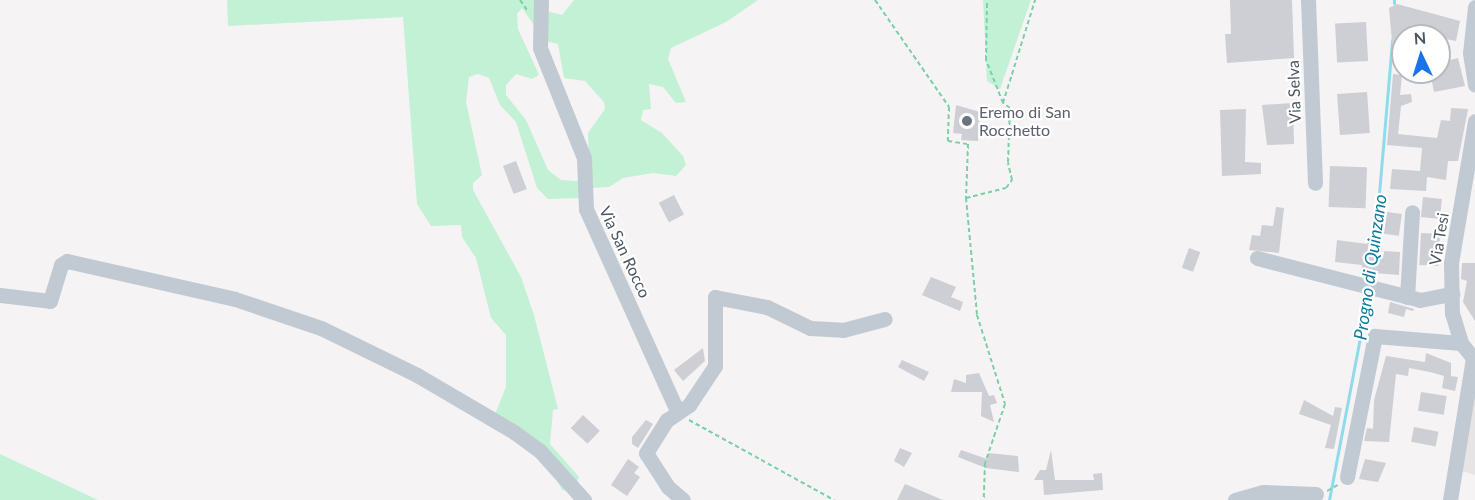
<!DOCTYPE html>
<style>
body{margin:0}
#map{position:relative;width:1475px;height:500px;overflow:hidden;background:#f5f3f3;font-family:Lato,sans-serif}
div>[style]{position:absolute}
[style*='--x']{left:calc(var(--x)*1px);top:calc(var(--y)*1px);width:calc(var(--w)*1px);rotate:calc(var(--a)*1deg)}
.education>*{inset:0;background:#e6e4e5}
.green>*{inset:0;background:#c3f1d5}
.stream>*{height:3px;margin:-1.5px;padding:0 1.5px;transform-origin:1.5px;border-radius:1.5px;background:#90daee}
.building>*{inset:0;background:#cdcfd5;transform-origin:0 0}
.path>*{height:2px;margin-top:-1px;transform-origin:0;background:repeating-linear-gradient(90deg,#7ad0a6 0 4.5px,transparent 0 7.5px)}
.minor>*{height:15px;margin:-7.5px;padding:0 7.5px;transform-origin:7.5px;border-radius:7.5px;background:#c1cad2}
.dots>*{width:16px;height:16px;translate:-50% -50%;box-sizing:border-box;border:3px solid #fff;border-radius:50%}
span{translate:-50% -50%;white-space:nowrap;text-align:center;line-height:1.15;-webkit-text-stroke:4.5px #fff;paint-order:stroke}
.street-label{font-size:16px;color:#4a5661}
.worship-label{font-size:16px;color:#5b616d}
.left{translate:0 -50%;text-align:left}
.water-label{font-size:18px;color:#0c7c9b;font-style:italic}
.north{position:absolute;left:1391px;top:24px;width:60px;height:60px;box-sizing:border-box;background:#fff;border:2px solid #b7bbc0;border-radius:50%;rotate:356deg;font-size:16px;font-weight:700;line-height:24px;text-align:center;color:#4a5661}
.north::after{content:'';display:block;margin:auto;width:21px;height:27px;background:#1a73e8;clip-path:polygon(50% 0,100% 100%,50% 72%,0 100%)}
</style>
<div id="map">
<div class="education">
<div style="clip-path:polygon(1475px 374px,1475px 475px,1459px 470px)"></div>
</div>
<div class="green">
<div style="clip-path:polygon(evenodd,227px 0,535px 0,543px 10px,562px 15px,574px 0,758px 0,726px 22px,671px 48px,668px 59px,686px 102px,676px 103px,663px 87px,649px 84px,651px 109px,643px 110px,641px 120px,662px 133px,683px 156px,686px 165px,676px 176px,653px 173px,623px 178px,609px 187px,591px 188px,579px 198px,548px 199px,537px 188px,516px 122px,500px 105px,489px 78px,478px 74px,469px 77px,466px 102px,482px 175px,473px 183px,473px 190px,521px 277px,534px 315px,558px 409px,553px 410px,550px 444px,579px 477px,573px 491px,562px 490px,549px 465px,493px 419px,506px 387px,506px 335px,491px 318px,476px 258px,462px 237px,461px 225px,431px 226px,417px 204px,403px 17px,228px 26px,227px 0,522px 8px,545px 41px,558px 44px,564px 78px,585px 81px,604px 102px,605px 109px,588px 133px,589px 167px,577px 181px,561px 180px,548px 170px,526px 120px,506px 95px,506px 85px,516px 74px,532px 79px,539px 75px,518px 29px,517px 14px,522px 8px)"></div>
<div style="clip-path:polygon(983px 0,1031px 0,1000px 89px,987px 81px)"></div>
<div style="clip-path:polygon(0 454px,98px 500px,0 500px)"></div>
</div>
<div class="stream">
<div style="--x:1394;--y:3;--w:3;--a:-90"></div>
<div style="--x:1375;--y:240;--w:201;--a:-85.1"></div>
<div style="--x:1329;--y:500;--w:213;--a:-79.2"></div>
</div>
<div class="building">
<div style="clip-path:polygon(1230px 0,1292px 0,1294px 58px,1227px 63px,1225px 34px,1231px 34px)"></div>
<div style="clip-path:polygon(1397px 4px,1460px 21px,1456px 41px,1430px 36px,1431px 30px,1411px 25px,1409px 34px,1403px 36px,1403px 53px,1393px 52px,1389px 8px)"></div>
<div style="left:1366px;top:22px;width:39px;height:31px;rotate:87deg"></div>
<div style="clip-path:polygon(1458px 58px,1465px 86px,1434px 92px,1430px 72px,1439px 72px,1439px 63px)"></div>
<div style="clip-path:polygon(1393px 74px,1402px 75px,1400px 95px,1411px 94px,1412px 102px,1401px 106px,1398px 134px,1437px 138px,1441px 120px,1450px 121px,1451px 108px,1468px 109px,1458px 161px,1448px 161px,1446px 180px,1427px 177px,1426px 191px,1390px 189px,1392px 169px,1420px 171px,1422px 148px,1387px 145px)"></div>
<div style="left:1367px;top:92px;width:41px;height:30px;rotate:86deg"></div>
<div style="clip-path:polygon(1293px 103px,1294px 144px,1267px 145px,1262px 105px)"></div>
<div style="clip-path:polygon(956px 105px,980px 112px,978px 141px,961px 140px,962px 134px,953px 133px)"></div>
<div style="clip-path:polygon(1246px 109px,1245px 162px,1261px 163px,1261px 174px,1222px 176px,1220px 110px)"></div>
<div style="left:516px;top:161px;width:30px;height:14px;rotate:69deg"></div>
<div style="left:1330px;top:166px;width:37px;height:41px;rotate:2deg"></div>
<div style="left:674px;top:195px;width:22px;height:17px;rotate:63deg"></div>
<div style="left:1423px;top:197px;width:19px;height:20px;rotate:6deg"></div>
<div style="clip-path:polygon(1276px 207px,1284px 208px,1279px 253px,1249px 250px,1252px 235px,1260px 236px,1262px 225px,1273px 226px)"></div>
<div style="left:1387px;top:212px;width:15px;height:22px;rotate:8deg"></div>
<div style="left:1421px;top:233px;width:19px;height:32px;rotate:3deg"></div>
<div style="clip-path:polygon(1368px 238px,1382px 239px,1382px 251px,1400px 252px,1399px 275px,1361px 272px,1362px 265px,1335px 262px,1337px 240px,1367px 244px)"></div>
<div style="left:1189px;top:248px;width:12px;height:21px;rotate:20deg"></div>
<div style="clip-path:polygon(1462px 263px,1475px 263px,1475px 321px,1463px 302px,1467px 281px,1461px 279px)"></div>
<div style="clip-path:polygon(931px 277px,956px 287px,951px 297px,963px 302px,960px 311px,922px 295px)"></div>
<div style="clip-path:polygon(1390px 302px,1414px 309px,1413px 311px,1406px 309px,1404px 317px,1388px 313px)"></div>
<div style="clip-path:polygon(703px 348px,705px 361px,683px 381px,674px 370px)"></div>
<div style="clip-path:polygon(1426px 353px,1451px 363px,1451px 376px,1458px 377px,1455px 391px,1442px 388px,1444px 376px,1430px 372px,1409px 368px,1408px 376px,1396px 374px,1389px 442px,1364px 441px,1367px 428px,1373px 429px,1374px 400px,1386px 356px,1425px 362px)"></div>
<div style="clip-path:polygon(902px 360px,929px 372px,924px 381px,898px 367px)"></div>
<div style="clip-path:polygon(979px 373px,989px 396px,994px 395px,997px 403px,990px 405px,994px 422px,981px 416px,982px 392px,951px 392px,954px 379px,966px 383px,966px 375px)"></div>
<div style="left:1421px;top:392px;width:26px;height:19px;rotate:9deg"></div>
<div style="clip-path:polygon(1304px 400px,1333px 416px,1335px 407px,1342px 408px,1334px 449px,1325px 448px,1331px 425px,1299px 414px)"></div>
<div style="left:583px;top:415px;width:23px;height:18px;rotate:43deg"></div>
<div style="clip-path:polygon(646px 420px,653px 424px,638px 448px,632px 444px,632px 437px)"></div>
<div style="left:1414px;top:427px;width:25px;height:15px;rotate:11deg"></div>
<div style="clip-path:polygon(900px 448px,912px 453px,904px 467px,894px 461px)"></div>
<div style="clip-path:polygon(961px 450px,987px 459px,988px 453px,1018px 456px,1019px 472px,986px 468px,958px 457px)"></div>
<div style="clip-path:polygon(1051px 450px,1055px 480px,1094px 480px,1093px 474px,1102px 473px,1103px 490px,1044px 495px,1043px 480px,1034px 480px,1040px 470px,1046px 470px)"></div>
<div style="clip-path:polygon(628px 459px,639px 467px,634px 473px,640px 477px,627px 496px,611px 485px)"></div>
<div style="clip-path:polygon(1365px 459px,1386px 463px,1378px 482px,1359px 479px)"></div>
<div style="clip-path:polygon(905px 484px,943px 500px,897px 500px)"></div>
</div>
<div class="path">
<div style="--x:520;--y:0;--w:12;--a:55"></div>
<div style="--x:875;--y:0;--w:130;--a:55.3"></div>
<div style="--x:949;--y:107;--w:34;--a:92"></div>
<div style="--x:948;--y:141;--w:20;--a:9"></div>
<div style="--x:968;--y:144;--w:54;--a:92.1"></div>
<div style="--x:966;--y:198;--w:118;--a:84.6"></div>
<div style="--x:977;--y:315;--w:93;--a:72.5"></div>
<div style="--x:1005;--y:404;--w:62;--a:108.7"></div>
<div style="--x:985;--y:463;--w:37;--a:92"></div>
<div style="--x:1003;--y:103;--w:108;--a:-72.7"></div>
<div style="--x:966;--y:198;--w:41;--a:-14"></div>
<div style="--x:1006;--y:188;--w:10;--a:-53"></div>
<div style="--x:1012;--y:180;--w:18;--a:-103"></div>
<div style="--x:1008;--y:162;--w:54;--a:-87.9"></div>
<div style="--x:1010;--y:108;--w:9;--a:-144"></div>
<div style="--x:1003;--y:103;--w:46;--a:-111.6"></div>
<div style="--x:986;--y:60;--w:60;--a:-89"></div>
<div style="--x:689;--y:420;--w:166;--a:28.9"></div>
<div style="--x:1327;--y:491;--w:13;--a:-29"></div>
</div>
<div class="minor">
<div style="--x:541;--y:0;--w:48;--a:91.2"></div>
<div style="--x:540;--y:48;--w:118;--a:68.2"></div>
<div style="--x:584;--y:158;--w:51;--a:87.8"></div>
<div style="--x:586;--y:209;--w:222;--a:65.7"></div>
<div style="--x:1308;--y:0;--w:183;--a:87.8"></div>
<div style="--x:1475;--y:7;--w:46;--a:96.2"></div>
<div style="--x:1470;--y:53;--w:32;--a:81"></div>
<div style="--x:1475;--y:121;--w:144;--a:99.6"></div>
<div style="--x:1451;--y:263;--w:50;--a:88.9"></div>
<div style="--x:1452;--y:313;--w:31;--a:73"></div>
<div style="--x:1461;--y:343;--w:22;--a:51"></div>
<div style="--x:1257;--y:258;--w:168;--a:14.4"></div>
<div style="--x:1420;--y:300;--w:33;--a:-11"></div>
<div style="--x:0;--y:295;--w:50;--a:6.8"></div>
<div style="--x:50;--y:301;--w:38;--a:-73"></div>
<div style="--x:61;--y:265;--w:7;--a:-34"></div>
<div style="--x:67;--y:261;--w:172;--a:12.7"></div>
<div style="--x:235;--y:299;--w:91;--a:18.6"></div>
<div style="--x:321;--y:328;--w:107;--a:26.1"></div>
<div style="--x:417;--y:375;--w:113;--a:30.4"></div>
<div style="--x:514;--y:432;--w:32;--a:36"></div>
<div style="--x:540;--y:451;--w:66;--a:48.1"></div>
<div style="--x:1407;--y:297;--w:85;--a:-86.6"></div>
<div style="--x:1347;--y:477;--w:144;--a:-78.8"></div>
<div style="--x:1375;--y:336;--w:86;--a:4.7"></div>
<div style="--x:683;--y:500;--w:20;--a:-139"></div>
<div style="--x:668;--y:487;--w:40;--a:-122.9"></div>
<div style="--x:646;--y:453;--w:39;--a:-58"></div>
<div style="--x:667;--y:420;--w:27;--a:-34"></div>
<div style="--x:689;--y:405;--w:47;--a:-56.3"></div>
<div style="--x:715;--y:366;--w:69;--a:-90"></div>
<div style="--x:715;--y:297;--w:53;--a:10.9"></div>
<div style="--x:767;--y:307;--w:48;--a:26"></div>
<div style="--x:810;--y:328;--w:33;--a:3"></div>
<div style="--x:843;--y:330;--w:43;--a:-14.7"></div>
<div style="--x:1235;--y:500;--w:29;--a:-16"></div>
<div style="--x:1263;--y:492;--w:53;--a:2.2"></div>
<div style="--x:1450;--y:500;--w:144;--a:-80.8"></div>
</div>
<div class="dots">
<div style="left:967px;top:121px;background:#6b7280"></div>
</div>
<div class="street-label">
<span style="left:1294px;top:92px;rotate:-92deg">Via Selva</span>
<span style="left:1439px;top:239px;rotate:-81deg">Via Tesi</span>
<span style="left:625px;top:252px;rotate:65deg">Via San Rocco</span>
</div>
<div class="worship-label">
<span class="left" style="left:979px;top:121px">Eremo di San<br>Rocchetto</span>
</div>
<div class="water-label">
<span style="left:1370px;top:267px;rotate:-82deg">Progno di Quinzano</span>
</div>
<div class="north">N</div>
</div>
